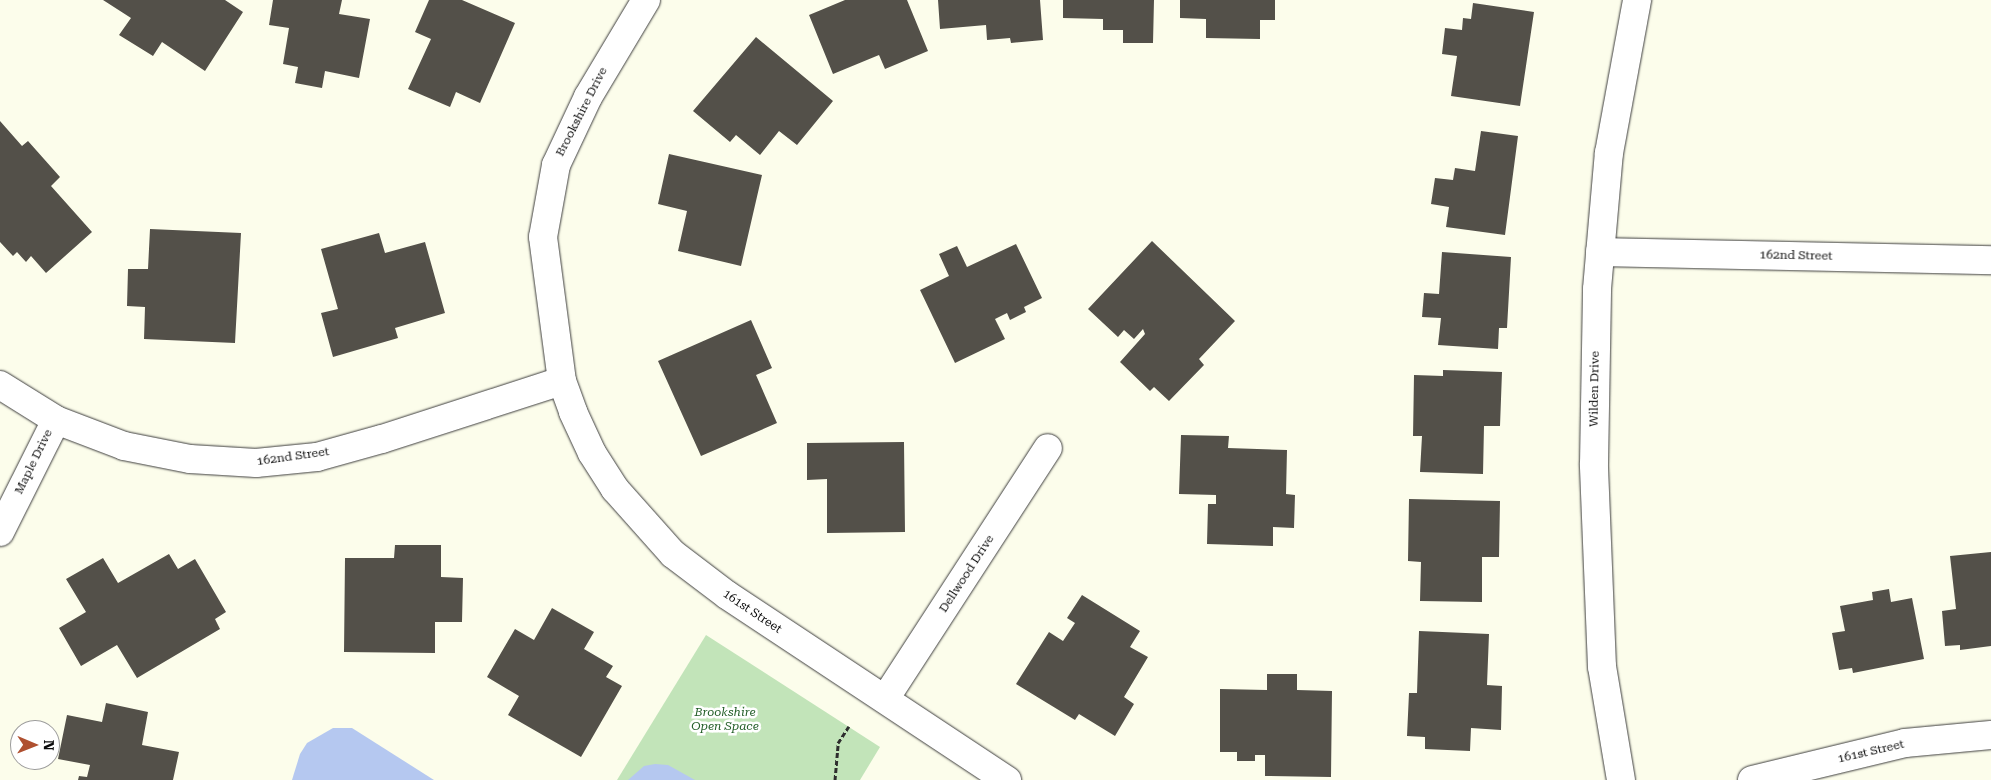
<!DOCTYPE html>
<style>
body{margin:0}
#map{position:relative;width:1991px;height:780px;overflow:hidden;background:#fcfdeb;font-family:"Roboto Serif",serif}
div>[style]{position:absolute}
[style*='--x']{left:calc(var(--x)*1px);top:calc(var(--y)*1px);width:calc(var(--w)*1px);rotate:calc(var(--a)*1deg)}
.green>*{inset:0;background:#c2e4b9}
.water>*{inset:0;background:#b5c8f0}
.building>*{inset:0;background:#535049}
.path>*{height:3px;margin-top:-1.5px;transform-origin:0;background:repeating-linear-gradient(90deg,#2d2d2d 0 5px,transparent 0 7.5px)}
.roads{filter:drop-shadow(0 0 1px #3e3e3e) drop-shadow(0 0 1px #3e3e3e)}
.minor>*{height:28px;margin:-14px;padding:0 14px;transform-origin:14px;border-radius:14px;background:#fff}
span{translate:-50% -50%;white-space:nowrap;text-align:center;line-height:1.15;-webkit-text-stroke:5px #fff;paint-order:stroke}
.street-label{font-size:12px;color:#0b0b0b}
.park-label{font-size:12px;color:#225d27;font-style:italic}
.north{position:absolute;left:10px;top:720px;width:50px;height:50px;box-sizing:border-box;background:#fff;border:1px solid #9d9d9d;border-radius:50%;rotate:91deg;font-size:14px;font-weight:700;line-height:20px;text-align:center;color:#0b0b0b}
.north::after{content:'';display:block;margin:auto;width:18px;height:22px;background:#af5030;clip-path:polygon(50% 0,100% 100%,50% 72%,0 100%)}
</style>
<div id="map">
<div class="green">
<div style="clip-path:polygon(706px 635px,880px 747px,860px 780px,617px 780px)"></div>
</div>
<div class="water">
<div style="clip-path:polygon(333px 728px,352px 728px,434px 780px,292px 780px,300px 754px,307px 743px)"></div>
<div style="clip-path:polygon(655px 764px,668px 765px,695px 780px,628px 780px,644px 766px)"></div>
</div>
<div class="building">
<div style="clip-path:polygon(103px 0,225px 0,243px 12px,205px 71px,162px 42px,153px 56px,119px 35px,131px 18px)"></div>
<div style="clip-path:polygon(273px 0,342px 0,339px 14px,370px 19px,359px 78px,325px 71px,322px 88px,295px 83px,298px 67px,283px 64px,289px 28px,269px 25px)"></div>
<div style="clip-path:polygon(429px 0,462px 0,515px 23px,480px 103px,456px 92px,450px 107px,408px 89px,431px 39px,415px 32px)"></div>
<div style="clip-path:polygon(845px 0,907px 0,928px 51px,885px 69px,879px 55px,833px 74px,809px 15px)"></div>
<div style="clip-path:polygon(938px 0,1040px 0,1043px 40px,1011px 43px,1010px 38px,987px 40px,986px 25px,940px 29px)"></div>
<div style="clip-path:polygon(1063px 0,1154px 0,1153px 43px,1123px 43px,1123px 30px,1103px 30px,1103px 19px,1063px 18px)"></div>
<div style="clip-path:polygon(1180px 0,1275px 0,1275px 20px,1260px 20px,1260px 39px,1206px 38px,1206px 19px,1180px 18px)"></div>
<div style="clip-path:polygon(1473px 3px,1534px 12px,1520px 106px,1451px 96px,1457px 56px,1442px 54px,1445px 28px,1462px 30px,1463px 18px,1471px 19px)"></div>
<div style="clip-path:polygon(756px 37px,833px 101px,797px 145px,779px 131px,760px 155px,736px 135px,730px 142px,693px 111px)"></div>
<div style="clip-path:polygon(0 121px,22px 146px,28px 141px,60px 177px,51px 186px,92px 232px,46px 273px,31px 256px,26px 262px,17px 252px,13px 256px,0 242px)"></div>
<div style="clip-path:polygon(1481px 131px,1518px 136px,1505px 235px,1446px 227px,1449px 207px,1431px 204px,1435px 178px,1453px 180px,1455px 168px,1475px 171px)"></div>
<div style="clip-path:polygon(669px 154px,762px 175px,741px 266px,678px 251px,687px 211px,658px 204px)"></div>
<div style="clip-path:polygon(150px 229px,241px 233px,235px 343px,144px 339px,145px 307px,127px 306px,128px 269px,148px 269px)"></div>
<div style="clip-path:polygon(379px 233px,385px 253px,425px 242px,445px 313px,395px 328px,398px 338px,333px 357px,321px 313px,338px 309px,321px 249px)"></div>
<div style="clip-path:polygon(1152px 241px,1235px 321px,1199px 359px,1204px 365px,1169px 401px,1154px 387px,1150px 391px,1120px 362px,1145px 334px,1143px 329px,1134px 339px,1124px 330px,1118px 337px,1088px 309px)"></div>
<div style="clip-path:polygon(1016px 244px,1042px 298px,1024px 307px,1026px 312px,1010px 320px,1007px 313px,995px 319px,1005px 339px,955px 363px,920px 290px,949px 276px,939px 254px,957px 246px,967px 267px)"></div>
<div style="clip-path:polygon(1442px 252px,1511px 257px,1507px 328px,1499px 328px,1498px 349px,1438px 345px,1441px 318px,1422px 317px,1424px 293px,1439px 294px)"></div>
<div style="clip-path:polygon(751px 320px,772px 368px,756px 375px,777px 423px,701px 456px,658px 361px)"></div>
<div style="clip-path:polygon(1443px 370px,1502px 372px,1500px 426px,1484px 426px,1483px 474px,1420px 472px,1422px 436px,1413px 436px,1414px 375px,1443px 376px)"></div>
<div style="clip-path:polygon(1181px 435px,1229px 436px,1228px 448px,1287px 450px,1286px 494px,1295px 495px,1294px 528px,1273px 527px,1273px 546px,1207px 544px,1208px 504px,1216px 504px,1216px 495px,1179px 494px)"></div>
<div style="clip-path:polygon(904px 442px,905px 532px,827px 533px,827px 479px,807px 480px,807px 443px)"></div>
<div style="clip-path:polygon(1409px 499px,1500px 501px,1499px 557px,1482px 557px,1482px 602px,1420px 601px,1421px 562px,1408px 561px)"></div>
<div style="clip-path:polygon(395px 545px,441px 545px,441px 577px,463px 578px,462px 622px,435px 622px,435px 653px,344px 652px,345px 558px,394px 558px)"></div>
<div style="clip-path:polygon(1991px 552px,1991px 646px,1960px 650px,1960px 645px,1945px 646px,1942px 611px,1956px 609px,1950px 556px)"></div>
<div style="clip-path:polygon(169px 554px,178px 569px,195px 559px,226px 612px,215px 619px,220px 629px,137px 678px,117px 645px,81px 666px,59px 628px,86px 612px,66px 579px,103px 558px,118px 583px)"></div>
<div style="clip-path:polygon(1889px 589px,1891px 602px,1912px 598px,1924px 659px,1853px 673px,1852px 668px,1839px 670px,1832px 633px,1845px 631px,1840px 606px,1873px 600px,1872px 592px)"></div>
<div style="clip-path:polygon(1082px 595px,1140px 631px,1130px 647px,1148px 657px,1124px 697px,1134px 704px,1115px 736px,1079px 714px,1075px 720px,1016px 684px,1049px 632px,1063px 641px,1075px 623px,1067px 618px)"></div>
<div style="clip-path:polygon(552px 608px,594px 632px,584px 649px,613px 666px,606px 677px,622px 686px,581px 757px,508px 715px,519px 696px,487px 677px,515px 629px,534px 640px)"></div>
<div style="clip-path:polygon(1419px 631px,1489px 634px,1487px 685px,1502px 686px,1501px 730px,1471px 728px,1470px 751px,1425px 749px,1425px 737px,1407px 736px,1409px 693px,1417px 693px)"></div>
<div style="clip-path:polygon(1267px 674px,1297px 674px,1297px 690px,1332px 691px,1331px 777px,1265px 776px,1265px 755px,1255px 755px,1255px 761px,1237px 761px,1237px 752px,1220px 752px,1220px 689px,1267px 690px)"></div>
<div style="clip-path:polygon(106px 703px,148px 712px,142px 745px,179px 752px,173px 780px,78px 780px,79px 776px,87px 777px,90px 765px,58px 759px,67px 715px,102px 722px)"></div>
</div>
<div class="path">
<div style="--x:835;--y:780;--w:37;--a:-85"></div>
<div style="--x:838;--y:743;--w:20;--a:-57"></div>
</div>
<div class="roads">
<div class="minor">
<div style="--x:646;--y:0;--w:113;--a:120.9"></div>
<div style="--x:588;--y:97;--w:75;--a:115.2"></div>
<div style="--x:556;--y:165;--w:73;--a:100.2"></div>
<div style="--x:543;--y:237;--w:145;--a:82.5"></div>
<div style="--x:562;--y:381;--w:33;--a:70"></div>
<div style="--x:573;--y:412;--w:45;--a:65.1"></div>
<div style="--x:592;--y:453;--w:43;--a:57.4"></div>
<div style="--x:615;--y:489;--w:87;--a:48.3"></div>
<div style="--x:673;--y:554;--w:68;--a:37.2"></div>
<div style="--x:727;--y:595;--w:336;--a:33.5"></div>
<div style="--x:1600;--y:252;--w:391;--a:1.2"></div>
<div style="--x:0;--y:385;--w:66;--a:32"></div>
<div style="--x:56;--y:420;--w:73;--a:20.9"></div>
<div style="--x:124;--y:446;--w:67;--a:11.1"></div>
<div style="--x:190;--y:459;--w:66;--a:3.5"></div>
<div style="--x:256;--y:463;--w:61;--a:-5.6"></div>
<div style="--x:317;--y:457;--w:67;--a:-15.5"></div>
<div style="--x:382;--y:439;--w:189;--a:-17.9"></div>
<div style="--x:0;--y:532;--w:125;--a:-63.4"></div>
<div style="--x:885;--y:699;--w:299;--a:-57"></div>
<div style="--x:1621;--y:780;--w:115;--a:-99.5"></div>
<div style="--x:1602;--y:667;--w:203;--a:-92.3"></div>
<div style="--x:1594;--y:464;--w:175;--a:-89"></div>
<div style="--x:1597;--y:289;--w:137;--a:-85"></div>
<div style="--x:1609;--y:153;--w:156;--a:-79.6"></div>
<div style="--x:1752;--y:780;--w:157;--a:-13.6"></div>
<div style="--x:1905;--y:743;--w:86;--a:-5.3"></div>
</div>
</div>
<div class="street-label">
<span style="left:582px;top:112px;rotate:-63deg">Brookshire Drive</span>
<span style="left:1796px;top:256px;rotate:1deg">162nd Street</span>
<span style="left:1595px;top:389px;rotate:-89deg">Wilden Drive</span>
<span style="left:293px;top:457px;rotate:-8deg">162nd Street</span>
<span style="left:34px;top:462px;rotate:-64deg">Maple Drive</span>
<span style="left:967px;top:574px;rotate:-57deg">Dellwood Drive</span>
<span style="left:752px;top:612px;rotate:34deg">161st Street</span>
<span style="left:1871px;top:752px;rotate:-13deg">161st Street</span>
</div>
<div class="park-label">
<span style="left:725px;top:720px">Brookshire<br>Open Space</span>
</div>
<div class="north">N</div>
</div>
